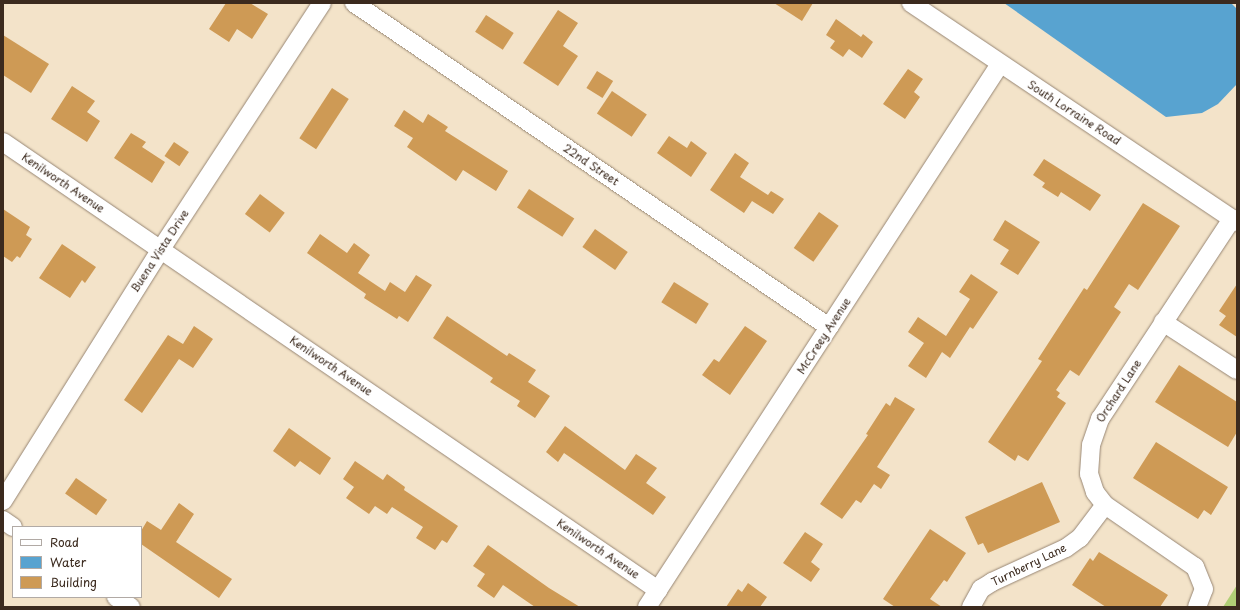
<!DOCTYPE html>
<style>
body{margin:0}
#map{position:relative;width:1240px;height:610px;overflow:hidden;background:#f3e3c9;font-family:"Playpen Sans",sans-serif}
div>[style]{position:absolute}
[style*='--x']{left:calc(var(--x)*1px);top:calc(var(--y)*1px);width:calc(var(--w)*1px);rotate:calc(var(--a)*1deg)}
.green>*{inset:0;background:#b1cf76}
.water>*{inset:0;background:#58a3d0}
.building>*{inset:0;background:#ce9a55;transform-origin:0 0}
.roads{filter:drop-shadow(0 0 1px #978674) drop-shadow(0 0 1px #978674)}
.street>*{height:18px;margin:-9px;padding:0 9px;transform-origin:9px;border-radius:9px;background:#fff}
span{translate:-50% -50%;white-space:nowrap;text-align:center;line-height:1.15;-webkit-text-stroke:4px #fff;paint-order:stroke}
.street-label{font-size:11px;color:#3b2a1e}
.frame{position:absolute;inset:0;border:4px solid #3b2a1e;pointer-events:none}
.legend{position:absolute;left:12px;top:526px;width:130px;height:72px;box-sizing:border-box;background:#fff;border:1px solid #b1aaa5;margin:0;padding:5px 7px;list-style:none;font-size:12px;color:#3b2a1e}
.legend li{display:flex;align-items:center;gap:8px;height:20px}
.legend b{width:20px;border:1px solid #b1aaa5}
</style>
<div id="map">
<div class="green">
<div style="clip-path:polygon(1237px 585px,1237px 607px,1223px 607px)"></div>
</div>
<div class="water">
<div style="clip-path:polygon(1004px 3px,1231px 3px,1237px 9px,1237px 84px,1218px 104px,1202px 113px,1166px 117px)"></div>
</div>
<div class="building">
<div style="clip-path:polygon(226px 3px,250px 3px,268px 14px,252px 39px,237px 29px,229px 42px,209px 29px)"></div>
<div style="clip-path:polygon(774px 3px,813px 3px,802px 21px)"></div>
<div style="clip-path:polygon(558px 10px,578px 23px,563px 46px,578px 56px,558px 86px,523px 63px)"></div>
<div style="left:486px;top:15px;width:33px;height:20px;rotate:33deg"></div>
<div style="clip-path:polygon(836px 19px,861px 37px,863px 34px,873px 42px,862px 58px,849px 49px,843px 57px,830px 48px,835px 41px,826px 35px)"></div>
<div style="clip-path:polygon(3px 35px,49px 64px,31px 93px,3px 75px)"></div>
<div style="clip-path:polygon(908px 69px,923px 79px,914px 92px,920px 97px,905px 119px,883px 104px)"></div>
<div style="left:597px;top:71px;width:19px;height:20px;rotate:32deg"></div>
<div style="clip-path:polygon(72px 86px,95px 101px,87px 112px,100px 121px,87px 142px,51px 119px)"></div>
<div style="left:332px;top:88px;width:20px;height:60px;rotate:33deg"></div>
<div style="left:612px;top:91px;width:42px;height:27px;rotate:34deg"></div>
<div style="clip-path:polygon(404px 110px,423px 123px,428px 114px,448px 127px,445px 131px,508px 171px,496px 191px,463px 170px,456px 181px,407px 147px,413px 138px,394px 126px)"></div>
<div style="clip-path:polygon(131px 133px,146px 142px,142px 147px,165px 162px,152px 183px,114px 158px)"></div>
<div style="clip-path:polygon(669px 136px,687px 148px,691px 141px,707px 153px,691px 177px,657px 153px)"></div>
<div style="left:174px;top:142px;width:18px;height:17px;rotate:34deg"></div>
<div style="clip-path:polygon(735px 153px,749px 163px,740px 177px,768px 195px,771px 191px,784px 199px,773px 214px,752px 201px,744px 213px,710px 190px)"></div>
<div style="clip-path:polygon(1044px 159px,1101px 195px,1090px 211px,1061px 192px,1058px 197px,1042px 187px,1045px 183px,1033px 175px)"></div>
<div style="left:529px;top:189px;width:54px;height:22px;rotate:33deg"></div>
<div style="left:260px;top:194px;width:31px;height:25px;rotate:37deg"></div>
<div style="clip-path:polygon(1143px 203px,1180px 226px,1138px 290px,1129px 284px,1114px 307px,1121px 312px,1079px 376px,1070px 370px,1056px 390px,1060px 393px,1057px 397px,1066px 403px,1028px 461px,1018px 455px,1015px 461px,988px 442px,1042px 361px,1038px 359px,1084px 288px,1087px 290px)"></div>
<div style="clip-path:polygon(3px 209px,30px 227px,26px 235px,32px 239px,20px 258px,17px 256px,12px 262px,3px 256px)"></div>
<div style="left:819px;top:212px;width:24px;height:44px;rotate:35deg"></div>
<div style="clip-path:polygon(1005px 220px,1040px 242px,1018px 275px,1000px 264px,1009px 250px,993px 240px)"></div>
<div style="left:595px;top:229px;width:40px;height:22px;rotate:35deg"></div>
<div style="clip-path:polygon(320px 234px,347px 253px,354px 243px,370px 255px,358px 273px,385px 291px,390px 282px,405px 292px,416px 275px,432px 285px,408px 322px,399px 316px,397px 319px,364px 298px,366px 294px,307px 253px)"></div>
<div style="clip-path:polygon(62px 244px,96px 267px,85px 283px,82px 280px,70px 298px,39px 278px)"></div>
<div style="clip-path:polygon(971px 274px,998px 292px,973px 329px,970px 327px,950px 358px,942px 352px,926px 378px,908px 366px,924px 343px,908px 332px,918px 317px,946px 336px,970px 299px,959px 292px)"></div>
<div style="left:674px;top:282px;width:41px;height:24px;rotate:32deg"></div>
<div style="clip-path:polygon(1237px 284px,1237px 337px,1219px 325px,1226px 316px,1219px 311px)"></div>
<div style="clip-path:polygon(447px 316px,507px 356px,509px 353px,536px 370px,528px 382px,550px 396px,535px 418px,517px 406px,520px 401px,490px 382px,493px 378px,433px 338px)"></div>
<div style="clip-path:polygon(194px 326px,213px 339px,193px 368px,179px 359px,142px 413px,124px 400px,168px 335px,183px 344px)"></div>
<div style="clip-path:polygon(745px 326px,767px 341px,730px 395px,702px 375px,714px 359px,719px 362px)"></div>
<div style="clip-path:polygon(1179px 365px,1237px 402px,1237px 432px,1228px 447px,1155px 402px)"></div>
<div style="clip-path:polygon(895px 397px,915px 409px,877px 467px,890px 475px,881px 489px,874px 484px,861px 503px,856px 500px,842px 519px,820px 504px,868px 435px,866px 434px,886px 403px,890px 406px)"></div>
<div style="clip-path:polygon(565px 426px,625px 470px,636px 454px,657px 468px,646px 483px,666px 497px,653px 515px,564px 453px,558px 462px,546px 452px)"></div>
<div style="clip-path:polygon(289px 428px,331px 458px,320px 475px,300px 461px,295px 467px,273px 451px)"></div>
<div style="clip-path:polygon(1156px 442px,1228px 487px,1211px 515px,1204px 510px,1198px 519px,1133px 478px)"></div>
<div style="clip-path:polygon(355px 461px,383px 480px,387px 474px,405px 487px,404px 490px,458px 526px,447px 543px,442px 540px,435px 550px,416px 538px,423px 527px,392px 507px,387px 514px,375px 506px,369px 514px,346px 498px,354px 487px,343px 479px)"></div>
<div style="left:76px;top:478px;width:38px;height:19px;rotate:35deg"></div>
<div style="clip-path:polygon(1042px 482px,1060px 522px,988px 553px,983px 543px,978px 545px,965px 517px)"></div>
<div style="clip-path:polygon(179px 503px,194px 514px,176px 542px,232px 579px,219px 598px,141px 544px,141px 531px,147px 521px,161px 530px)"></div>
<div style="clip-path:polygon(930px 529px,966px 553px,947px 582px,944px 580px,930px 599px,942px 607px,895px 607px,883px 599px)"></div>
<div style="clip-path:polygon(805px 532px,823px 544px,811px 562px,820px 569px,811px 582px,783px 563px)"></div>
<div style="clip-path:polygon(488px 545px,549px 588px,580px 607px,535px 607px,503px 585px,494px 598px,477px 586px,485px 574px,473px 566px)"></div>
<div style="clip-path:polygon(1099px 552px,1168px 595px,1160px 607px,1106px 607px,1072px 585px,1090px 558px,1093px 561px)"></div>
<div style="clip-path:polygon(748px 583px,767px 597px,760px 607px,726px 607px,738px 589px,742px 592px)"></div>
</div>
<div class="roads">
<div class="street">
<div style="--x:354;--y:3;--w:575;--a:34.3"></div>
<div style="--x:911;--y:3;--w:393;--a:33.9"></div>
<div style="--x:3;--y:142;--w:794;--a:34.37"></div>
<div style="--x:1163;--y:322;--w:88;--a:33"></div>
<div style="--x:3;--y:501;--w:297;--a:-57.9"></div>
<div style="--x:161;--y:249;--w:294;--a:-56.8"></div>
<div style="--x:3;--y:520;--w:12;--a:35"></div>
<div style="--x:116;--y:597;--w:18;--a:34"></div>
<div style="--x:647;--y:607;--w:648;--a:-56.97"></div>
<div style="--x:971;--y:607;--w:21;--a:-61"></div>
<div style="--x:981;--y:589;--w:13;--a:-32"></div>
<div style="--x:992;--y:582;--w:81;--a:-24.7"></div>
<div style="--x:1066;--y:548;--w:17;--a:-36"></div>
<div style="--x:1080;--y:538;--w:41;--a:-52.9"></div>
<div style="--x:1197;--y:607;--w:19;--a:-69"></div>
<div style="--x:1204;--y:589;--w:24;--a:-112"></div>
<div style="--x:1195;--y:567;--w:109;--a:-145.4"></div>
<div style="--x:1105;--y:505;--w:16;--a:-128"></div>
<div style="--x:1095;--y:492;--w:19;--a:-108"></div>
<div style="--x:1089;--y:474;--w:29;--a:-86"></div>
<div style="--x:1091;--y:445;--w:28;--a:-71"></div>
<div style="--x:1100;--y:419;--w:240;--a:-56.6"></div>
</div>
</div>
<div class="street-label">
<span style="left:1074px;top:113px;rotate:33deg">South Lorraine Road</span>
<span style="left:591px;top:165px;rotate:34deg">22nd Street</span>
<span style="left:63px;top:183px;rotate:34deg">Kenilworth Avenue</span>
<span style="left:160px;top:251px;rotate:-57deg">Buena Vista Drive</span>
<span style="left:824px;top:336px;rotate:-57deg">McCreey Avenue</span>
<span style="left:331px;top:366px;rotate:34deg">Kenilworth Avenue</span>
<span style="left:1119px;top:391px;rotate:-57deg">Orchard Lane</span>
<span style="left:598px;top:549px;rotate:34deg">Kenilworth Avenue</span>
<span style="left:1029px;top:565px;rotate:-26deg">Turnberry Lane</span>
</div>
<div class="frame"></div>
<ul class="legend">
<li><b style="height:5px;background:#fff"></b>Road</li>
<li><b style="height:11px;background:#58a3d0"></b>Water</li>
<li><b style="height:11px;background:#ce9a55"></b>Building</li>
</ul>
</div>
